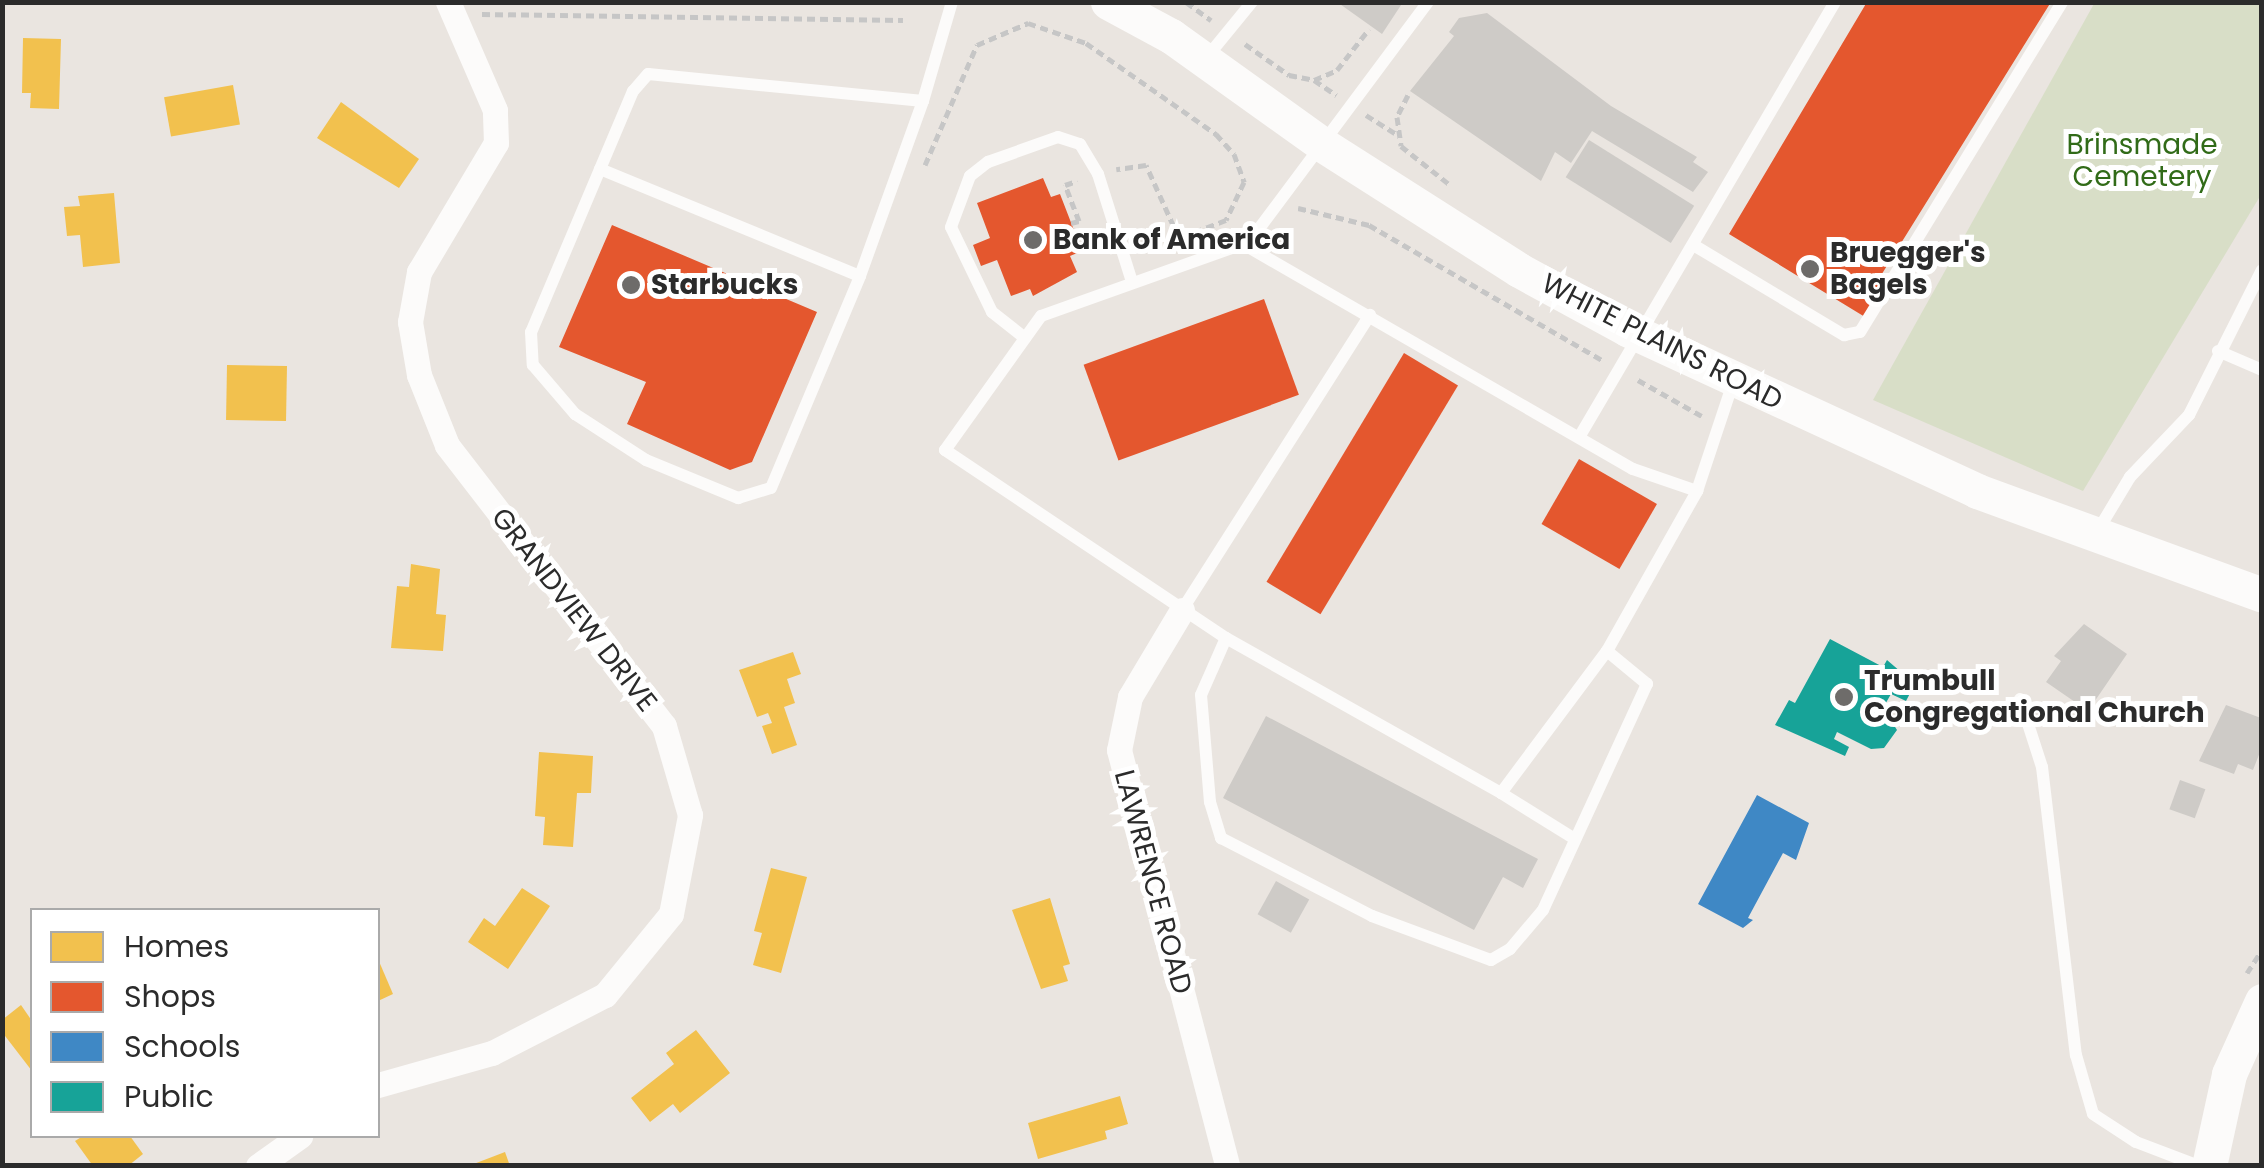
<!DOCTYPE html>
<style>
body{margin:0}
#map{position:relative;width:2264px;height:1168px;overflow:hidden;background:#eae5e0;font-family:Poppins,sans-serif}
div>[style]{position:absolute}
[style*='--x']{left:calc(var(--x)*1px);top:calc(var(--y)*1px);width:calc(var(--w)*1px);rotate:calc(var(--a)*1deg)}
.cemetery>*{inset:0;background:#d8dec7}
.homes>*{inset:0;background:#f2c14e;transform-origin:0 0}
.shops>*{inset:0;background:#e4572e;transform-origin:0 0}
.schools>*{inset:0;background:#3f88c5}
.public>*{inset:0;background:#17a398}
.building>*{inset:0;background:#cecbc7;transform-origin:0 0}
.path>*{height:5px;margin-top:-2.5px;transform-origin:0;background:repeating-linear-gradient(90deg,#c6c6c6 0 8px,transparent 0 13px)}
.service>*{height:12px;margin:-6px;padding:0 6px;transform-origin:6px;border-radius:6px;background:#fcfbfa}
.minor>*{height:25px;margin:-12.5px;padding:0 12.5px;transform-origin:12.5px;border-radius:12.5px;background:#fcfbfa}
.secondary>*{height:35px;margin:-17.5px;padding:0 17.5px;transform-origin:17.5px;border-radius:17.5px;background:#fcfbfa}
.dots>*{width:28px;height:28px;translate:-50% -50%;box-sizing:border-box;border:5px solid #fff;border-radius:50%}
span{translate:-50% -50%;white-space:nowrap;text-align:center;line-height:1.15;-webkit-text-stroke:10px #fff;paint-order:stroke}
.park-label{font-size:28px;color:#316b18}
.poi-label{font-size:28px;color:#2b2b2b;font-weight:700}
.left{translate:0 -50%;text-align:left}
.street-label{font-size:28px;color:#2b2b2b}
.frame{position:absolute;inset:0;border:5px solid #2b2b2b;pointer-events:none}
.legend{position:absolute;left:30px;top:908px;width:350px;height:230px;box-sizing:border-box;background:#fff;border:2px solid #aaa;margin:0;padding:12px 18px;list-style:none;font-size:30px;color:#2b2b2b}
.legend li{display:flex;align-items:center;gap:20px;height:50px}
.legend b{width:50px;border:2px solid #aaa}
</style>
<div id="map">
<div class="cemetery">
<div style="clip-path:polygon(2095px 2px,2261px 3px,2262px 193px,2083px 491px,1873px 400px)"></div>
</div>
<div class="homes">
<div style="clip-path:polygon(23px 38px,61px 39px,59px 109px,30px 108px,31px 93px,22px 93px)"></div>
<div style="left:233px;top:85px;width:40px;height:70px;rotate:80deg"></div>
<div style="clip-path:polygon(341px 102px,419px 159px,399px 188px,317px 138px)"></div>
<div style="clip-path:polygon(114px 193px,120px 263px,83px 267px,80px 235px,67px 236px,64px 207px,80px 206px,78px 196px)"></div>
<div style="left:227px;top:365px;width:60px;height:55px;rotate:1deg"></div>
<div style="clip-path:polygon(411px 564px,440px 569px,436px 614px,446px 615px,443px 651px,391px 648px,397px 586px,409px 587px)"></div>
<div style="clip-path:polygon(793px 652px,801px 674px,787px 679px,795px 703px,784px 707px,797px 745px,772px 754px,762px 726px,772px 723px,768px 713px,757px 717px,739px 670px)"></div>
<div style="clip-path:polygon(539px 752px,593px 756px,591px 793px,577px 793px,573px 847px,543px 845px,545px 817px,535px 816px)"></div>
<div style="clip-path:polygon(771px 868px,807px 877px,781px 973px,753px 965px,762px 933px,754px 931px)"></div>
<div style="clip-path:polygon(522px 888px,550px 906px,508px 969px,468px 942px,484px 918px,495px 926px)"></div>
<div style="clip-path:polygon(1050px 898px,1070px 964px,1063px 966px,1068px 981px,1041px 989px,1012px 910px)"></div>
<div style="clip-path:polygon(378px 959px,393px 994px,378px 1001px)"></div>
<div style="clip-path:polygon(21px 1005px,32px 1021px,32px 1071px,2px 1032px,2px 1020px)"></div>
<div style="clip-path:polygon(696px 1030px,730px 1073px,680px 1113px,673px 1104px,650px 1122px,631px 1098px,674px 1064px,666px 1053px)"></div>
<div style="clip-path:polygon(1120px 1096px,1128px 1124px,1105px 1131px,1107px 1139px,1038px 1159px,1028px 1123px)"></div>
<div style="clip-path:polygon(83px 1136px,130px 1136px,143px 1154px,128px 1166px,93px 1166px,75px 1141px)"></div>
<div style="clip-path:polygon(505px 1152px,510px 1166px,471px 1166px,471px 1165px)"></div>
</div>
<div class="shops">
<div style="clip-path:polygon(1867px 2px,2051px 2px,1880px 277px,1887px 281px,1865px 317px,1729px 234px)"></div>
<div style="clip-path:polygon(1043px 178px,1051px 197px,1060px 194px,1082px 251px,1070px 256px,1077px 272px,1033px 296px,1030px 289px,1011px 296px,997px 260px,981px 266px,973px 245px,990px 238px,977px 203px)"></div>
<div style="clip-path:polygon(612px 225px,817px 312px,752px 462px,730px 470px,627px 424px,646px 382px,559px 347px)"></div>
<div style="left:1264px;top:299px;width:102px;height:192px;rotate:70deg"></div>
<div style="left:1404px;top:353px;width:63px;height:267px;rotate:31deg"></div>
<div style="left:1579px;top:459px;width:90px;height:75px;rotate:30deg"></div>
</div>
<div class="schools">
<div style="clip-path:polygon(1757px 795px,1809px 823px,1796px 860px,1783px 853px,1748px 918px,1753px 920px,1743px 928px,1698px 904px)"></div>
</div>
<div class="public">
<div style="clip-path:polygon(1830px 639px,1883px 667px,1887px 660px,1915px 684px,1906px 701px,1891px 694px,1883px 708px,1897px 730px,1884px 748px,1871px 749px,1837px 732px,1834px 739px,1849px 747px,1845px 756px,1775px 725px,1789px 700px,1795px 703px)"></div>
</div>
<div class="building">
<div style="clip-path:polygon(1337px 2px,1403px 2px,1382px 34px)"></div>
<div style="clip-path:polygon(1487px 13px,1611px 106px,1697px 157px,1693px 162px,1708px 172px,1693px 192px,1592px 131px,1571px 163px,1555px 152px,1541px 181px,1410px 91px,1454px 36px,1449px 32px,1459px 18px)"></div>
<div style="left:1589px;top:140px;width:124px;height:44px;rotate:32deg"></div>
<div style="clip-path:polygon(2084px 624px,2127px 654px,2088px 711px,2046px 682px,2061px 661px,2054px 656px)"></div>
<div style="clip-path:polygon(2226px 705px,2261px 718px,2262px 747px,2253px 770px,2238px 764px,2234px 774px,2199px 761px)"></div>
<div style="clip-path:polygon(1266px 716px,1538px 859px,1523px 888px,1503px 877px,1474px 930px,1223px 798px)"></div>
<div style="left:2180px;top:780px;width:27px;height:31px;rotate:20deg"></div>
<div style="left:1276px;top:881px;width:38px;height:38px;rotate:29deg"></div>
</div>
<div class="path">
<div style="--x:1186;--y:2;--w:31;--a:36"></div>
<div style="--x:482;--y:14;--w:421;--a:0.8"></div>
<div style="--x:1245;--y:44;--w:54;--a:35.2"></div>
<div style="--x:1289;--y:75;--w:25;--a:11"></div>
<div style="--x:1314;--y:80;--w:25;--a:-23"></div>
<div style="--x:1337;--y:70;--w:52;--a:-52"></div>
<div style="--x:1314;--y:80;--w:27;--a:34"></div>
<div style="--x:1408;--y:95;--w:25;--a:117"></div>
<div style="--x:1397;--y:117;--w:29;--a:82"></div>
<div style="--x:1401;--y:146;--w:61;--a:38.4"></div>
<div style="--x:1366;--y:115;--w:34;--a:32"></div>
<div style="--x:925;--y:165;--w:131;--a:-66.6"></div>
<div style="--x:977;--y:45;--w:56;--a:-23.3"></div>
<div style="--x:1028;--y:23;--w:61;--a:19"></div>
<div style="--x:1086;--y:43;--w:159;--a:35"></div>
<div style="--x:1216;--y:134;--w:27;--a:48"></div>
<div style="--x:1234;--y:154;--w:30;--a:70"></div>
<div style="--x:1244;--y:182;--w:42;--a:115.3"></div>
<div style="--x:1226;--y:220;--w:50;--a:159"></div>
<div style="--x:1179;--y:238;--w:80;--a:-114.3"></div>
<div style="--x:1146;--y:165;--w:30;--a:172"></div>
<div style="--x:1298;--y:208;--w:73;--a:13.5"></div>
<div style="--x:1369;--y:225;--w:269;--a:30.1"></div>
<div style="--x:1071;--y:223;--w:8;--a:-14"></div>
<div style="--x:1079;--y:221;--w:39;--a:-111"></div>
<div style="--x:1065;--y:185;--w:13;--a:-18"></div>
<div style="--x:1638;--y:380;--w:73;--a:29.4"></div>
<div style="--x:2247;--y:973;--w:27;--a:-57"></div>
</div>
<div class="service">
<div style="--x:1428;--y:2;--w:283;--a:126.7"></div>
<div style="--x:1259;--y:229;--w:22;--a:137"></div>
<div style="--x:1243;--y:244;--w:214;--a:160.4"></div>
<div style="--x:1041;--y:316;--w:165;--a:125.6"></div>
<div style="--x:945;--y:450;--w:338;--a:33.8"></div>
<div style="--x:1226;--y:638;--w:316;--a:29.4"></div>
<div style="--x:1501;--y:793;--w:177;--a:-53.3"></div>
<div style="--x:1607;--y:651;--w:184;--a:-60.6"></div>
<div style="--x:1697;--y:491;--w:114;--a:-71.6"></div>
<div style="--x:1207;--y:57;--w:71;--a:-50.7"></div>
<div style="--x:923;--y:101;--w:276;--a:-174.4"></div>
<div style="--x:648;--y:74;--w:23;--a:131"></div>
<div style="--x:633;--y:91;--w:262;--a:112.9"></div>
<div style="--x:531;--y:332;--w:33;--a:87"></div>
<div style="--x:533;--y:365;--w:65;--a:49.4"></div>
<div style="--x:575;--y:414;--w:85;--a:32.9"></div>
<div style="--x:646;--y:460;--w:100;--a:22.4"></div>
<div style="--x:738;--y:498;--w:34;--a:-17"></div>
<div style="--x:771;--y:488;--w:230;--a:-67.2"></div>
<div style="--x:860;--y:276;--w:186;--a:-70.2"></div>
<div style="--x:923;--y:101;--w:103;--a:-73.7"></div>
<div style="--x:600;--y:169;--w:281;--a:22.4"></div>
<div style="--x:1243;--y:244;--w:450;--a:30"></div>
<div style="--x:1633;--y:469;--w:68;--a:19"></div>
<div style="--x:1695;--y:246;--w:174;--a:30.9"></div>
<div style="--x:1844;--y:335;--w:16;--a:-11"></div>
<div style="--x:1860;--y:332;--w:387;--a:-58.5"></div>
<div style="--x:1025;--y:338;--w:42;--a:-141.8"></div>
<div style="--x:992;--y:312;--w:94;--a:-115.8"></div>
<div style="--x:951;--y:227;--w:54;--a:-69.6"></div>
<div style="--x:970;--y:176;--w:23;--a:-38"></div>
<div style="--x:988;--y:162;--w:74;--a:-19.7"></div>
<div style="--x:1058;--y:137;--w:23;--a:18"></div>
<div style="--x:1080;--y:144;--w:35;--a:59"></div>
<div style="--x:1098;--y:174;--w:113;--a:72.5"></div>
<div style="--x:2218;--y:351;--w:48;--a:23.4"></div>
<div style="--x:1581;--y:434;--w:501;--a:-59.55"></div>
<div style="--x:2097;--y:532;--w:64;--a:-59"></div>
<div style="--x:2130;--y:477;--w:86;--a:-46.4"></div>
<div style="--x:2189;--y:415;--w:162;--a:-63.3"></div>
<div style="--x:1182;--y:610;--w:350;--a:-57.5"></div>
<div style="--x:1226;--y:638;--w:62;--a:113.7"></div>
<div style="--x:1201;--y:695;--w:107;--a:85.2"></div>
<div style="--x:1210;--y:802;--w:38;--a:73"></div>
<div style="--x:1221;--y:838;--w:170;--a:27.3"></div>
<div style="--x:1372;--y:916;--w:127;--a:20.3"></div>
<div style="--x:1491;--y:960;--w:22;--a:-30"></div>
<div style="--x:1510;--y:949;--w:51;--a:-49.8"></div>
<div style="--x:1543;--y:910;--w:249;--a:-65.3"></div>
<div style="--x:1647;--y:684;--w:52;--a:-140.5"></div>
<div style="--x:2020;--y:699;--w:71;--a:72.1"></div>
<div style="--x:2042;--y:767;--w:290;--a:83.3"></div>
<div style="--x:2076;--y:1055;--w:61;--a:73.9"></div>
<div style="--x:2093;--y:1114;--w:51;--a:33.1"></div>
<div style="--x:2136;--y:1142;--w:67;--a:20.9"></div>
<div style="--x:1501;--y:793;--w:87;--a:31.9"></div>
</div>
<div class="minor">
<div style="--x:1182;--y:610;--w:101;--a:120.9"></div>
<div style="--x:1130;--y:697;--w:54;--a:101.7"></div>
<div style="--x:1119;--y:750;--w:430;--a:75.4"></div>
<div style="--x:378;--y:1085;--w:118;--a:-15.7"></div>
<div style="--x:492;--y:1053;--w:127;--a:-27.2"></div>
<div style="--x:605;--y:995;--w:104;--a:-50.8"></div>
<div style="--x:671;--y:914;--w:101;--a:-79.1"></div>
<div style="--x:690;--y:815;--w:93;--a:-106.3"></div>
<div style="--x:664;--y:726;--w:355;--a:-127.7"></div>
<div style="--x:447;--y:445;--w:75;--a:-111.8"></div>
<div style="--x:419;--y:375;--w:54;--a:-99.6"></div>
<div style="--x:410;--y:322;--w:51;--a:-79.8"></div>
<div style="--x:419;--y:272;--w:150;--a:-59.2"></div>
<div style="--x:496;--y:143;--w:33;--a:-92"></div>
<div style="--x:495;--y:110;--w:118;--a:-113.5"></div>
<div style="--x:258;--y:1166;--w:52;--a:-35.5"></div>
</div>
<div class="secondary">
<div style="--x:1108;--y:2;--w:72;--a:28.4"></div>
<div style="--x:1171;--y:36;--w:187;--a:35.6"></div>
<div style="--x:1323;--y:145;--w:232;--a:32.5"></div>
<div style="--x:1519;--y:270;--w:123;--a:28.6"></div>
<div style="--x:1627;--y:329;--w:386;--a:24.8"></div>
<div style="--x:1977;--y:491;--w:303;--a:20"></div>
<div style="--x:2209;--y:1166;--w:94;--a:-77.7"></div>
<div style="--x:2229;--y:1074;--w:80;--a:-65.7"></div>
</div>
<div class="dots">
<div style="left:1033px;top:240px;background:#6e6c6a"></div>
<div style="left:1810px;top:269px;background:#6e6c6a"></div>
<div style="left:631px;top:285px;background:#6e6c6a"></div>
<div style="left:1844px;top:697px;background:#6e6c6a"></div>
</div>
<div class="park-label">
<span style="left:2142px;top:161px">Brinsmade<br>Cemetery</span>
</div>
<div class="poi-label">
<span class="left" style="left:1053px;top:240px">Bank of America</span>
<span class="left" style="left:1830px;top:269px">Bruegger's<br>Bagels</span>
<span class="left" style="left:651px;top:285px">Starbucks</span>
<span class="left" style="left:1864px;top:697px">Trumbull<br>Congregational Church</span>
</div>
<div class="street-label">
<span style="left:1662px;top:342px;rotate:27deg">WHITE PLAINS ROAD</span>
<span style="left:574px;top:610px;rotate:52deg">GRANDVIEW DRIVE</span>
<span style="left:1153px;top:882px;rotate:75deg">LAWRENCE ROAD</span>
</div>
<div class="frame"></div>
<ul class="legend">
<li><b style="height:28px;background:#f2c14e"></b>Homes</li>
<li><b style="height:28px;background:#e4572e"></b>Shops</li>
<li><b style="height:28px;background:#3f88c5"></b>Schools</li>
<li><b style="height:28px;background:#17a398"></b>Public</li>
</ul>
</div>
